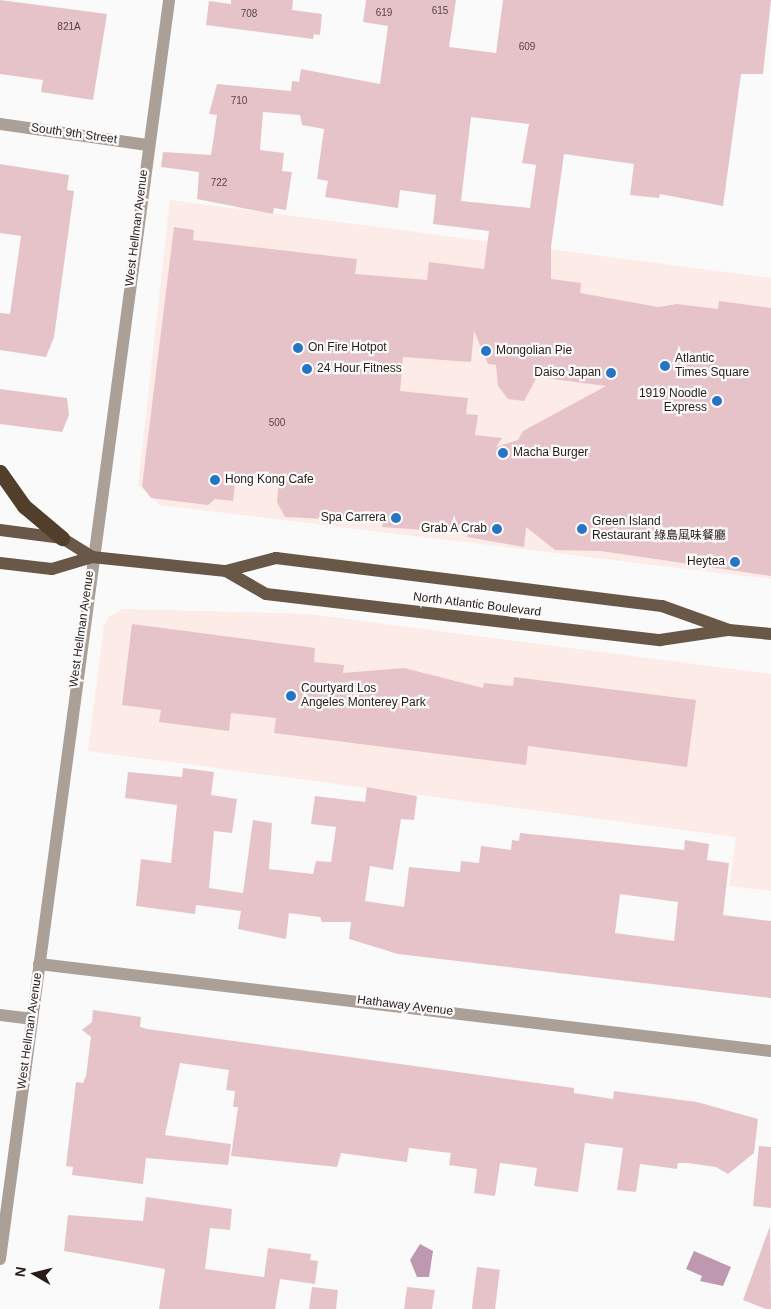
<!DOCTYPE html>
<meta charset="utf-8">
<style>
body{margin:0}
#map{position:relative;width:771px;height:1309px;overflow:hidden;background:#fafafa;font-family:Helvetica,"Noto Sans SC",sans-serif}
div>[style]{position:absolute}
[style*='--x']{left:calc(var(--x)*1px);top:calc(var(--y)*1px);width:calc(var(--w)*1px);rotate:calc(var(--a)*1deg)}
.built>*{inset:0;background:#fcebe6}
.water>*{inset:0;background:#be98b1}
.building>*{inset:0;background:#e6c3c9;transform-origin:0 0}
.minor>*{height:12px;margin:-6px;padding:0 6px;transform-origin:6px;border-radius:6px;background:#aba097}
.major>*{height:12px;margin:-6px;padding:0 6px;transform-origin:6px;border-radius:6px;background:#695747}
.highway>*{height:15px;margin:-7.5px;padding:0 7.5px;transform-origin:7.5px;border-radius:7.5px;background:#513e2b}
.dots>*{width:14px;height:14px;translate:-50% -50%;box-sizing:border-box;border:2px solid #fafafa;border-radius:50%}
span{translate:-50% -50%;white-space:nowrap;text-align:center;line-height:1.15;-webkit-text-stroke:4.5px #fafafa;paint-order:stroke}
.number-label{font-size:10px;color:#584644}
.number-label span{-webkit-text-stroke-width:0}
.street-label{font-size:12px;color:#281c18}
.poi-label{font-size:12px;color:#281c18}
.left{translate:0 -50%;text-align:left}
.right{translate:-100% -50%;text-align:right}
.north{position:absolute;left:10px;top:1249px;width:50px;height:50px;-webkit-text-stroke:4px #fafafa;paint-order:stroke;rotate:278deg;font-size:14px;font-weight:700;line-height:20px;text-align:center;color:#281c18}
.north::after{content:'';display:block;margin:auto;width:18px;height:22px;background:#281c18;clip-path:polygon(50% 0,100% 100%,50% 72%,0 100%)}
</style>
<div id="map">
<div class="built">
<div style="clip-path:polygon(170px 200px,771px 278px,771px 579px,160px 505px,138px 485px)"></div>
<div style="clip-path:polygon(123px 609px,307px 614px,771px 674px,771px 891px,729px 886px,736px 837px,88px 751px,104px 626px,108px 617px)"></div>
</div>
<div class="water">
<div style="clip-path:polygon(420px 1244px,433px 1251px,429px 1277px,417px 1277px,410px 1260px)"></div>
<div style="clip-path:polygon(694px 1251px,731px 1267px,723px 1286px,700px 1281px,702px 1276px,686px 1269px)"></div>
</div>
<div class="building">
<div style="clip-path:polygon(0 0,107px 14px,93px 100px,41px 92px,43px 80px,0 74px)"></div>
<div style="clip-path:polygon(231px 0,293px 0,292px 10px,322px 14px,320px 35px,314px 34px,313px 39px,206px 25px,209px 1px,231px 4px)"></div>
<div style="clip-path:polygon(evenodd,366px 0,456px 0,449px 47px,496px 53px,503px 0,771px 0,763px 74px,741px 74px,723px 206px,660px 194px,659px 198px,630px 195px,634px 164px,564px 154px,551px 247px,551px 279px,581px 283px,580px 293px,658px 307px,677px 304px,718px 309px,719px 301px,771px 308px,771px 576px,601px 551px,555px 550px,526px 527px,524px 547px,467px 537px,468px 533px,382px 527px,383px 522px,285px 517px,277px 502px,279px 480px,236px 475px,233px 501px,215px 499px,208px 505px,151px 498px,142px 486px,174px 227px,194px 230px,193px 240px,357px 259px,355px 274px,427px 280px,429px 262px,484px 269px,489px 231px,433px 224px,436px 195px,400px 190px,398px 208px,325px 197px,328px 181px,317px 179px,324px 129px,302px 125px,300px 115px,263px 112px,260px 150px,284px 153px,282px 171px,292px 172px,286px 210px,274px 208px,273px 214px,197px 199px,199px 172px,161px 167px,163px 152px,211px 155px,217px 115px,209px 114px,217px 84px,291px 91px,292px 81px,299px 82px,301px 69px,380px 84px,388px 26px,363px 22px,366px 0,471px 117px,529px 124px,522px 163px,536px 165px,530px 208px,461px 201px,471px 117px,366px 0,474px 331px,488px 364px,496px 365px,498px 386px,508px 399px,524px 401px,537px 377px,606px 386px,523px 431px,518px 440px,496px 447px,502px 438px,475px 435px,478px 415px,466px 414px,468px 398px,400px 391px,403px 357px,471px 362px,474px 331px)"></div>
<div style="clip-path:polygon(0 164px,69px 175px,67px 190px,74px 191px,54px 337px,46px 357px,0 350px,0 313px,10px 314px,21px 236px,0 233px)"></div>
<div style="clip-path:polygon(0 389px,67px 398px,69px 415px,62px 432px,0 424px)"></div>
<div style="clip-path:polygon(132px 624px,315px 648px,314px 662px,344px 665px,343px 673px,404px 668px,483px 688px,484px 683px,513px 686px,514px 677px,696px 700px,687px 767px,528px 746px,526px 765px,274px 733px,276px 718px,231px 713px,229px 731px,159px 722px,161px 710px,122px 705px)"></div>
<div style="clip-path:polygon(evenodd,183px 768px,214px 772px,211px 795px,237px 799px,232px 833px,214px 831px,209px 888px,243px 893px,253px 820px,272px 823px,269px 869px,313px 874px,316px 861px,331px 862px,336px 827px,311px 824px,315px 796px,365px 802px,367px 787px,417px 796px,414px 820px,401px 819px,393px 870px,370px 866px,365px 901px,404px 907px,409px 867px,460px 872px,461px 861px,479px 863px,481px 846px,511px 850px,512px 840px,519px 841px,520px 833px,684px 850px,685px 840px,709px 844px,707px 860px,729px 863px,723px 915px,771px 921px,771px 998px,398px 954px,349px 939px,351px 922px,322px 922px,320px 917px,289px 913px,286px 939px,238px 929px,241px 911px,196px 905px,195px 914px,136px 906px,141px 859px,171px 863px,177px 805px,125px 798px,128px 772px,182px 777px,183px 768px,620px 894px,678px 902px,674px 941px,615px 933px,620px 894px)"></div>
<div style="clip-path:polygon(93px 1010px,141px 1017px,140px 1027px,147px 1029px,574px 1088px,574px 1093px,613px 1099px,614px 1091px,697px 1102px,758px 1119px,754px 1153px,728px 1174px,716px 1167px,688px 1163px,678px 1163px,677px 1169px,640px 1164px,636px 1192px,617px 1190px,623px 1148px,585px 1143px,578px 1192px,534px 1186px,537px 1168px,500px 1163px,495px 1196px,474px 1193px,477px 1169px,449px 1165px,451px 1153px,409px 1148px,407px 1162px,341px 1153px,337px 1167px,231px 1156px,238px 1107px,233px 1107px,235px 1091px,226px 1090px,229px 1070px,180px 1063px,165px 1135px,231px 1144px,228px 1165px,146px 1158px,143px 1184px,72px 1175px,73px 1167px,66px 1166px,76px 1082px,83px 1083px,86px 1076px,91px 1037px,82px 1030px,92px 1022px)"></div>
<div style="clip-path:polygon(759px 1146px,771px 1147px,771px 1208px,753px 1206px)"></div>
<div style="clip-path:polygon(146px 1197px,232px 1209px,230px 1230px,210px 1228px,205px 1269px,264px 1277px,268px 1248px,311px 1254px,310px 1260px,318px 1261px,315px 1284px,280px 1279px,275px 1309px,159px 1309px,165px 1269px,64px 1251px,68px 1215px,143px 1221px)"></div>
<div style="clip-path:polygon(770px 1226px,771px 1309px,766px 1309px,743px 1300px)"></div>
<div style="left:477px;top:1267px;width:23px;height:42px;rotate:7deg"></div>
<div style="clip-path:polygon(312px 1287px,338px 1290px,336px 1309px,309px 1309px)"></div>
<div style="clip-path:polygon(407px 1287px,435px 1290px,432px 1309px,404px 1309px)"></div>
</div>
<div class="minor">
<div style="--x:0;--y:124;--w:149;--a:8.1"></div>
<div style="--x:39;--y:964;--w:737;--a:6.78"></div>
<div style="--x:0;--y:1015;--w:31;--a:7"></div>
<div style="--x:0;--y:1259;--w:1270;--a:-82.35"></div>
</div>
<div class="major">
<div style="--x:0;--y:530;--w:63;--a:7.4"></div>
<div style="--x:62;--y:538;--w:36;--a:32"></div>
<div style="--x:0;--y:563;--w:52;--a:6.6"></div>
<div style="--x:52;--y:569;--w:42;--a:-16.7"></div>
<div style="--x:92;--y:557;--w:135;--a:6"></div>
<div style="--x:226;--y:571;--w:52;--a:-14.6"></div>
<div style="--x:276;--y:558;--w:389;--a:7.1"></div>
<div style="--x:662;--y:606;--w:71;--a:19.7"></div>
<div style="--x:729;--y:630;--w:42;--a:5.4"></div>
<div style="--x:226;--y:571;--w:46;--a:29.9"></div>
<div style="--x:266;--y:594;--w:397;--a:6.7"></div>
<div style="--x:660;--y:640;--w:68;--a:-8.5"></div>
</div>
<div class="highway">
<div style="--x:0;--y:472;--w:42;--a:54.8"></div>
<div style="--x:24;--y:506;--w:50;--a:40.1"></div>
</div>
<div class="dots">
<div style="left:298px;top:348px;background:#2675c4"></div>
<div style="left:486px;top:351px;background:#2675c4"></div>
<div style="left:665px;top:366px;background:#2675c4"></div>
<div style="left:307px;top:369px;background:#2675c4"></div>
<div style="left:611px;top:373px;background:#2675c4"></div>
<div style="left:717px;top:401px;background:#2675c4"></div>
<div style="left:503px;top:453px;background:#2675c4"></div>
<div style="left:215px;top:480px;background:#2675c4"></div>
<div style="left:396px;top:518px;background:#2675c4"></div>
<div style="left:497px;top:529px;background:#2675c4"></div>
<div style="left:582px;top:529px;background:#2675c4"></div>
<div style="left:735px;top:562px;background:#2675c4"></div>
<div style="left:291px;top:696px;background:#2675c4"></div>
</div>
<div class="number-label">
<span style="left:440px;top:11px">615</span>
<span style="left:384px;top:13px">619</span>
<span style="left:249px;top:14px">708</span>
<span style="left:69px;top:27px">821A</span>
<span style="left:527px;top:47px">609</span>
<span style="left:239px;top:101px">710</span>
<span style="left:219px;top:183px">722</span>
<span style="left:277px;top:423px">500</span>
</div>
<div class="street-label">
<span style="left:74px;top:134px;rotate:8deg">South 9th Street</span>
<span style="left:137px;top:228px;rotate:-83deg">West Hellman Avenue</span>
<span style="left:477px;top:605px;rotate:7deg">North Atlantic Boulevard</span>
<span style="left:82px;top:629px;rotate:-82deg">West Hellman Avenue</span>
<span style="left:405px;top:1006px;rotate:7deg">Hathaway Avenue</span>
<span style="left:30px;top:1031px;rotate:-82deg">West Hellman Avenue</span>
</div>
<div class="poi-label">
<span class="left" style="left:308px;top:348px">On Fire Hotpot</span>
<span class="left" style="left:496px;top:351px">Mongolian Pie</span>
<span class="left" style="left:675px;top:366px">Atlantic<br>Times Square</span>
<span class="left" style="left:317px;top:369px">24 Hour Fitness</span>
<span class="right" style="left:601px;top:373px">Daiso Japan</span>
<span class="right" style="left:707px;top:401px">1919 Noodle<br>Express</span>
<span class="left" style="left:513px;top:453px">Macha Burger</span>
<span class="left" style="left:225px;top:480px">Hong Kong Cafe</span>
<span class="right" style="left:386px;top:518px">Spa Carrera</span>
<span class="left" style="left:592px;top:529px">Green Island<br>Restaurant 綠島風味餐廳</span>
<span class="right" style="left:487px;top:529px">Grab A Crab</span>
<span class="right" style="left:725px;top:562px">Heytea</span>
<span class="left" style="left:301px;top:696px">Courtyard Los<br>Angeles Monterey Park</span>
</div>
<div class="north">N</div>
</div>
